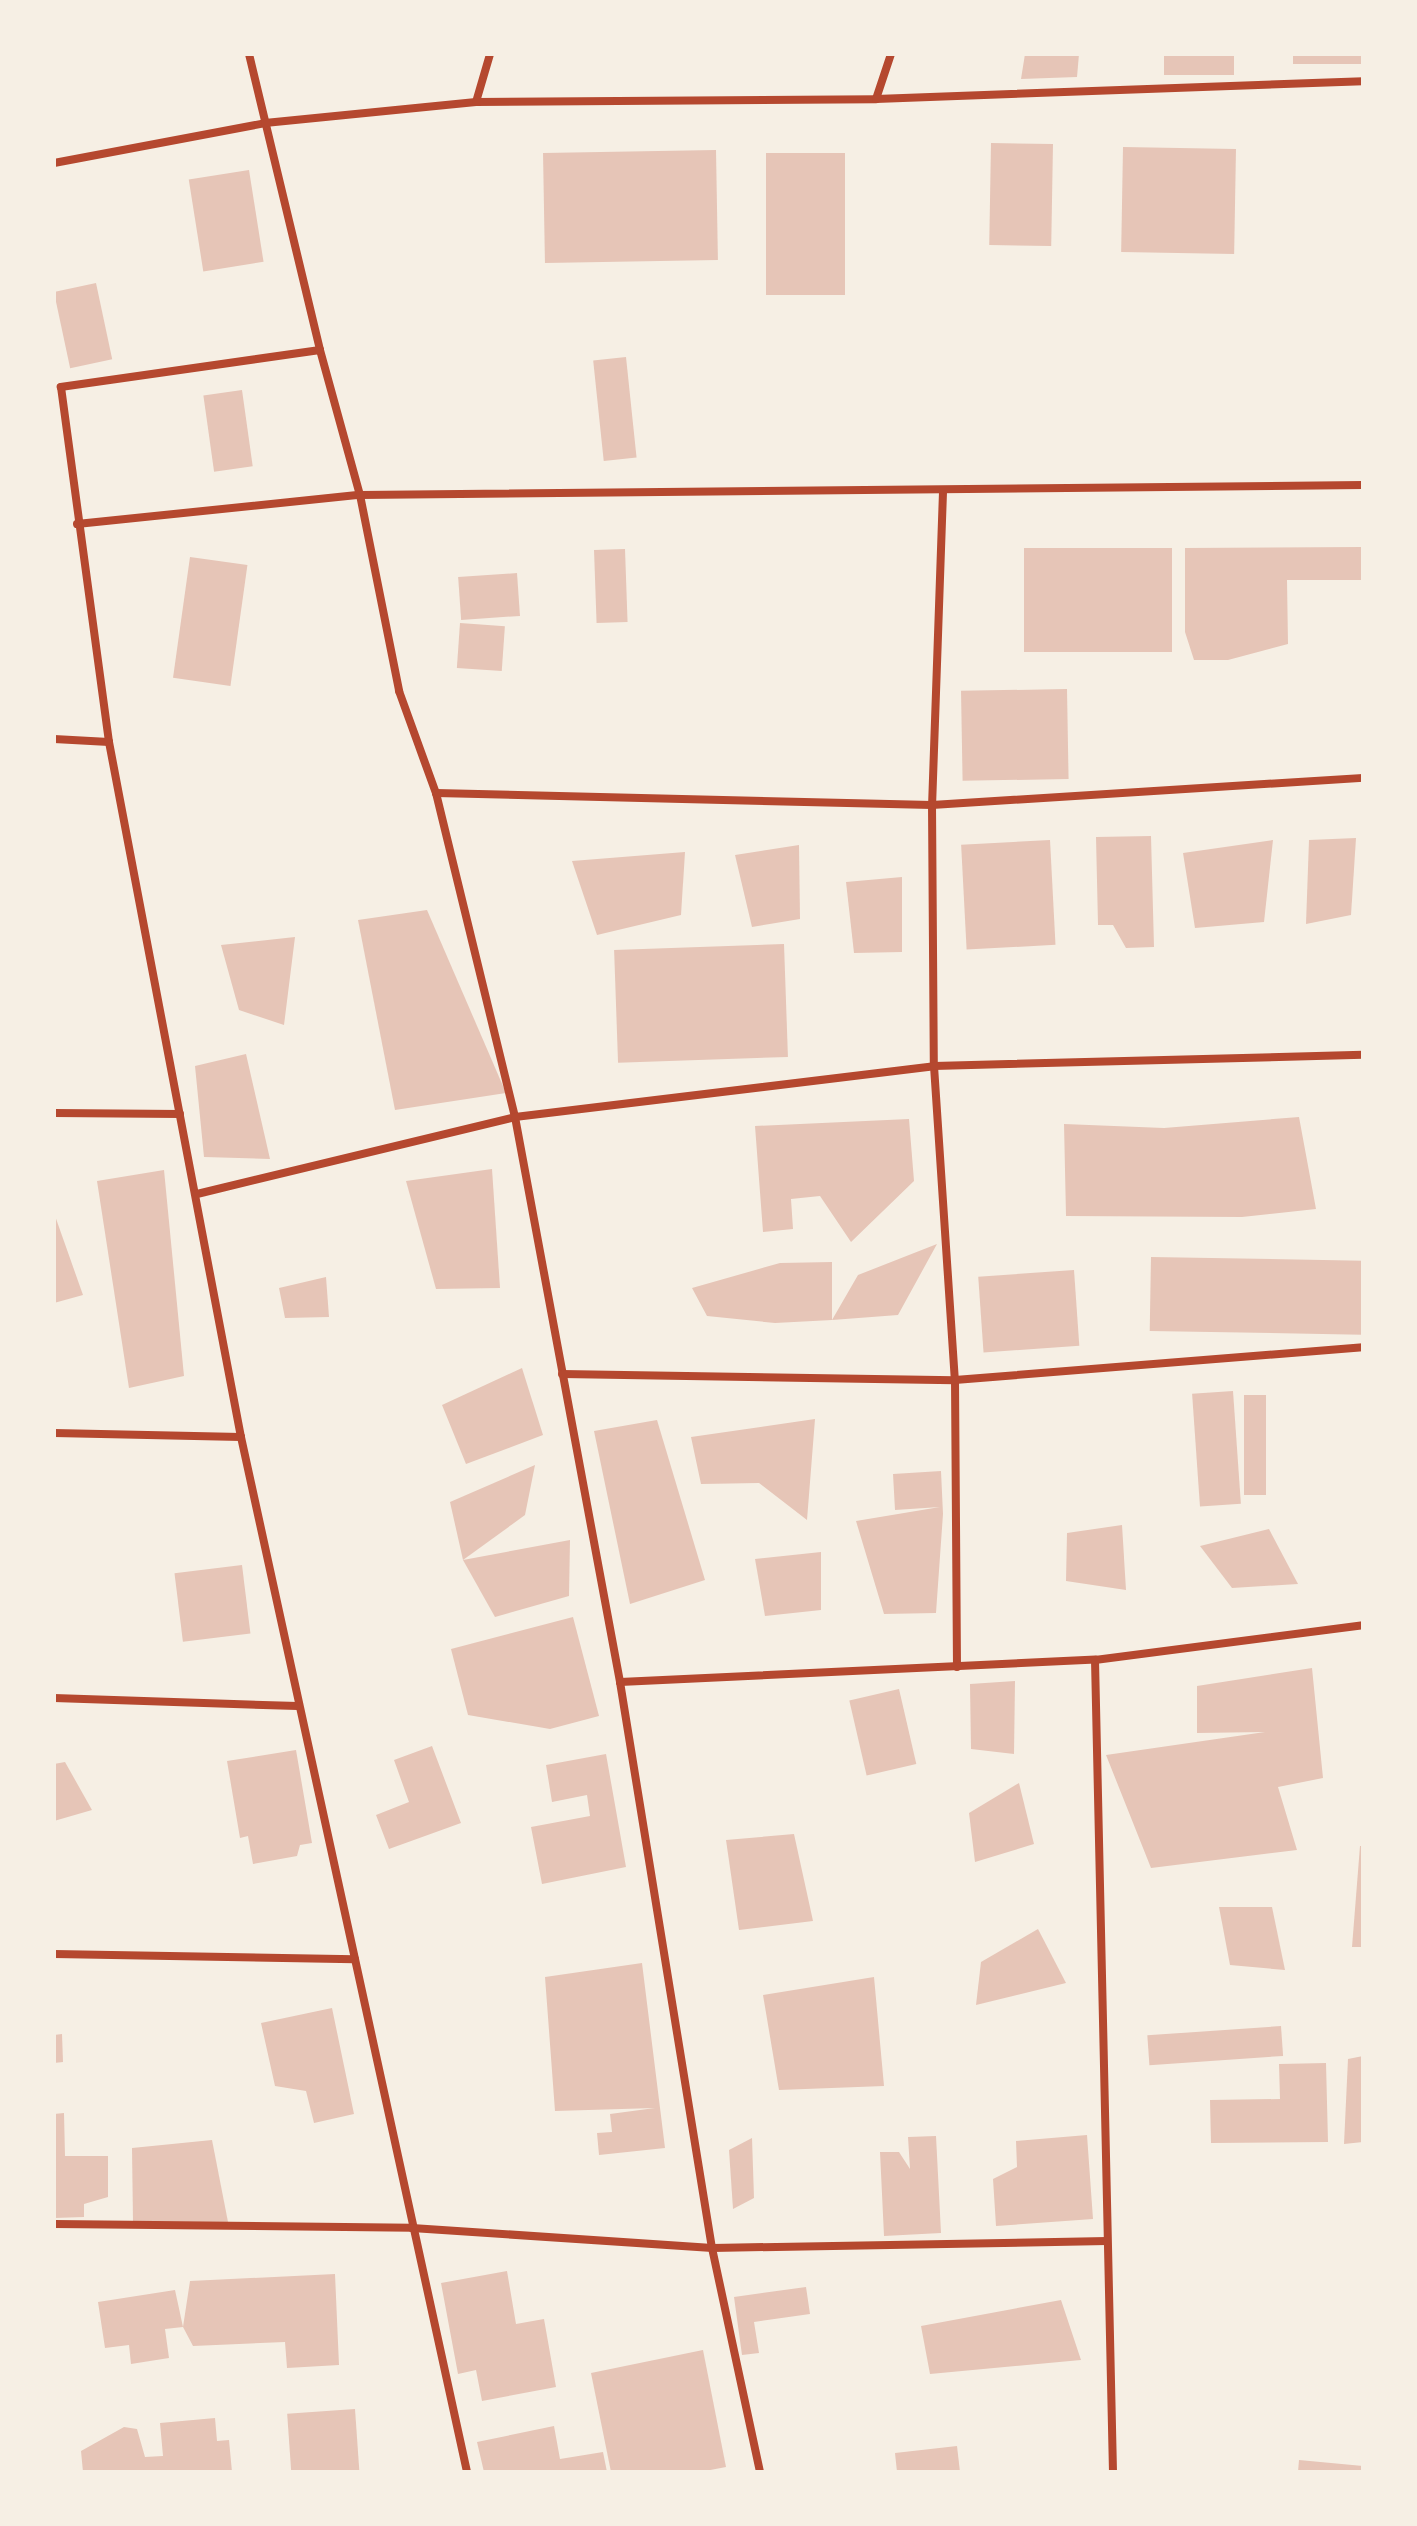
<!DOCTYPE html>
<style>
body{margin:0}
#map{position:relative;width:1417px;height:2526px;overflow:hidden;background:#f6efe4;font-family:Figtree,sans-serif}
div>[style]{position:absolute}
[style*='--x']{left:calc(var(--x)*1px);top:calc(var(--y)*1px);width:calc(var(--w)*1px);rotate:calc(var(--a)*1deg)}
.building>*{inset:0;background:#e6c5b7;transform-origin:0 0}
.minor>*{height:8px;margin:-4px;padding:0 4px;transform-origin:4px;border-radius:4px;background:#b5482f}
span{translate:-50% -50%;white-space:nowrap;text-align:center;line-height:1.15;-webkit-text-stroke:6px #f6efe4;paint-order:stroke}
.frame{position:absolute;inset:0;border:56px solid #f6efe4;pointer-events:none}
</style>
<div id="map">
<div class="building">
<div style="clip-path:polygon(1025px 54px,1079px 54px,1077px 77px,1021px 79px)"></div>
<div style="left:1164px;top:54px;width:70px;height:21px"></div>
<div style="left:1293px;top:54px;width:70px;height:10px"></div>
<div style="left:991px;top:143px;width:62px;height:102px;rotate:1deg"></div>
<div style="left:1123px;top:147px;width:113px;height:105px;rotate:1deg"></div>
<div style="left:716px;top:150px;width:110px;height:173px;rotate:89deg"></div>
<div style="left:766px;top:153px;width:79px;height:142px"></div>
<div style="left:249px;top:170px;width:93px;height:61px;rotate:81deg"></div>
<div style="left:96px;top:283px;width:78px;height:43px;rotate:78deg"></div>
<div style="left:626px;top:357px;width:101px;height:33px;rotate:84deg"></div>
<div style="left:242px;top:390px;width:77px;height:39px;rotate:82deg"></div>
<div style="clip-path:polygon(1363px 547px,1363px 580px,1287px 580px,1288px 644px,1228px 660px,1194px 660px,1185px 632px,1185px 548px)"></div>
<div style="left:1024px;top:548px;width:148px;height:104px"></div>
<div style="left:625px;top:549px;width:73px;height:31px;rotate:88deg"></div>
<div style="left:190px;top:557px;width:58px;height:122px;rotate:8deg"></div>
<div style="left:517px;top:573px;width:43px;height:59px;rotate:86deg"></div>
<div style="left:460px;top:623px;width:45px;height:45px;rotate:4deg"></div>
<div style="left:1067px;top:689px;width:90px;height:106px;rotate:89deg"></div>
<div style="clip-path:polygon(1151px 836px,1154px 947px,1126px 948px,1113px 925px,1098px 925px,1096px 837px)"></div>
<div style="clip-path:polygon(1356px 838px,1351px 915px,1306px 924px,1309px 840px)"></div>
<div style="left:1050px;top:840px;width:105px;height:89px;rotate:87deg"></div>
<div style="clip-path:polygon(1273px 840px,1264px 922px,1195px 928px,1183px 853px)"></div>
<div style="clip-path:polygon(799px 845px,800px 919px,752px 927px,735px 855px)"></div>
<div style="clip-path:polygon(685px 852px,681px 915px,597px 935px,572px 861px)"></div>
<div style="clip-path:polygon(902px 877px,902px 952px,854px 953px,846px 882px)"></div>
<div style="clip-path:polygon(427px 910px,506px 1093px,395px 1110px,358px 920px)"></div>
<div style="clip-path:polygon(295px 937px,284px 1025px,239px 1010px,221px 945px)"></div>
<div style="left:784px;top:944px;width:113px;height:170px;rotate:88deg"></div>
<div style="clip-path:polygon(246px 1054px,270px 1159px,204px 1157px,195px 1066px)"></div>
<div style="clip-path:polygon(1299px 1117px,1316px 1209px,1242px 1217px,1066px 1216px,1064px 1124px,1164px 1128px)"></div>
<div style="clip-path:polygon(909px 1119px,914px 1181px,851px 1242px,820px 1196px,791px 1199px,793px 1229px,763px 1232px,755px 1126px)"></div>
<div style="clip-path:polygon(492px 1169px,500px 1288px,436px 1289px,406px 1181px)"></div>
<div style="clip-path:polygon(164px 1170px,184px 1376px,129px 1388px,97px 1181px)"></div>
<div style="clip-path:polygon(54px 1213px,83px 1295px,54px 1303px)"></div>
<div style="clip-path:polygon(937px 1244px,898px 1315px,832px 1320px,775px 1323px,707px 1316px,692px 1288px,780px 1263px,832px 1262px,832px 1320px,858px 1275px)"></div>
<div style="left:1151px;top:1257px;width:212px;height:74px;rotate:1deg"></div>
<div style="left:1074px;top:1270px;width:76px;height:96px;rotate:86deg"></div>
<div style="clip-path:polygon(326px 1277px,329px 1317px,285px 1318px,279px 1288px)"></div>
<div style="clip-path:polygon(522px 1368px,543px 1435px,466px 1464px,442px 1405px)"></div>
<div style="left:1233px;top:1391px;width:113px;height:41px;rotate:86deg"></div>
<div style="left:1244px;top:1395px;width:22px;height:100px"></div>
<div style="clip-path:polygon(815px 1419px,807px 1520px,759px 1483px,701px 1484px,691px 1437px)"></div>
<div style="clip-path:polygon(657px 1420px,705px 1580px,630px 1604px,594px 1431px)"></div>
<div style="clip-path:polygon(535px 1465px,525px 1515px,463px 1560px,450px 1502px)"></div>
<div style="clip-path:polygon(941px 1471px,943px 1514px,936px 1613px,884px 1614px,856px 1521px,940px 1507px,895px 1510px,893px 1474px)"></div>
<div style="clip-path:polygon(1122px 1525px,1126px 1590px,1066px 1581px,1067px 1533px)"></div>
<div style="clip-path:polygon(1269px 1529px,1298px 1584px,1232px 1588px,1200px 1546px)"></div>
<div style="clip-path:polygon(570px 1540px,569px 1596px,495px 1617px,463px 1560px)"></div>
<div style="clip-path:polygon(821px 1552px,821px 1610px,765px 1616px,755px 1559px)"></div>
<div style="left:242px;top:1565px;width:69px;height:68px;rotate:83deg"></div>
<div style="clip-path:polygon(573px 1617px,599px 1716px,550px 1729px,468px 1715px,451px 1649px)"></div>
<div style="clip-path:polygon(1312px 1668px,1323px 1778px,1278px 1787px,1297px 1850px,1151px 1868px,1106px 1755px,1265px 1732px,1197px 1733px,1197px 1686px)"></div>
<div style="clip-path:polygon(1015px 1681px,1014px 1754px,971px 1749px,970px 1684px)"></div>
<div style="left:899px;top:1689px;width:77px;height:51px;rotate:77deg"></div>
<div style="clip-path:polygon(432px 1746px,461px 1823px,389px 1849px,376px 1815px,409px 1802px,394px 1760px)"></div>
<div style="clip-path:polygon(296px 1750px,312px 1843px,300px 1845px,297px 1856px,253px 1864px,248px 1836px,240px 1838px,227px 1761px)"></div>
<div style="clip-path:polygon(606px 1754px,626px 1867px,542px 1884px,531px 1827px,590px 1816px,587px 1795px,552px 1802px,546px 1765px)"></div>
<div style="clip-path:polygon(65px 1762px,92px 1810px,54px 1821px,54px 1764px)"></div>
<div style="clip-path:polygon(1019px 1783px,1034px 1844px,975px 1862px,969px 1813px)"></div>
<div style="clip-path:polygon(794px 1834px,813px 1921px,739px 1930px,726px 1840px)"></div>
<div style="clip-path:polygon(1360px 1846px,1363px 1846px,1363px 1947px,1352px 1947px)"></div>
<div style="clip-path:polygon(1219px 1907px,1272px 1907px,1285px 1970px,1230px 1965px)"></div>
<div style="clip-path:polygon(1038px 1929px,1066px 1983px,976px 2005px,981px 1962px)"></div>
<div style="clip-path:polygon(642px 1963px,665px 2148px,599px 2155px,597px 2133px,612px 2132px,610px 2114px,655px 2108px,555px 2111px,545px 1977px)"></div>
<div style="clip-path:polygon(874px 1977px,884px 2086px,779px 2090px,763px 1995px)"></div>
<div style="clip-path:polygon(332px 2008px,354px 2114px,314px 2123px,306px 2091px,275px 2086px,261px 2023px)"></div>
<div style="left:1281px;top:2026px;width:30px;height:134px;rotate:86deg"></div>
<div style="clip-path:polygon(62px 2034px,63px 2062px,54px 2063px,54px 2035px)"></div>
<div style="clip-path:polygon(1363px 2056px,1363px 2142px,1344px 2144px,1348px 2059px)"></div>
<div style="clip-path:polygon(1326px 2063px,1328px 2142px,1211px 2143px,1210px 2100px,1280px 2099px,1279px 2064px)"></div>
<div style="clip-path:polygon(64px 2113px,65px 2156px,108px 2156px,108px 2197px,84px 2204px,84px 2217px,54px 2218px,54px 2114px)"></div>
<div style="clip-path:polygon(1087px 2135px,1093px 2219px,996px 2226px,993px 2179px,1017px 2167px,1016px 2141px)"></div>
<div style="clip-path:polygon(936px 2136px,941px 2233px,884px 2236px,880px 2152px,899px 2152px,910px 2169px,908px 2137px)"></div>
<div style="clip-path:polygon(752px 2138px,754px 2198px,733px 2209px,729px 2150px)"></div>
<div style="clip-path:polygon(212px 2140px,228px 2222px,133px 2222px,132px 2148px)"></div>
<div style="clip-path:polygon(507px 2271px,516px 2324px,544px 2319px,556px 2387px,482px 2401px,476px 2370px,458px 2374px,441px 2283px)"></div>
<div style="clip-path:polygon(335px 2274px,339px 2365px,287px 2368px,285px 2342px,193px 2346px,183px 2327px,190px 2281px)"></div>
<div style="clip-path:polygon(806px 2287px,810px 2314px,754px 2322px,759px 2353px,742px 2355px,734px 2297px)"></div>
<div style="clip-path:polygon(175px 2290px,183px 2327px,165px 2329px,169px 2358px,131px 2364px,129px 2345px,105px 2348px,98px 2302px)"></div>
<div style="clip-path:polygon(1061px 2300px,1081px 2360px,930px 2374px,921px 2326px)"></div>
<div style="clip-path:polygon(703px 2350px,726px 2467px,700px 2472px,611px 2472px,591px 2373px)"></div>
<div style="left:355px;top:2409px;width:63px;height:68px;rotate:86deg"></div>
<div style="clip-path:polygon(215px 2418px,217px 2441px,229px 2440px,232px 2472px,83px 2472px,81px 2451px,124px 2427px,137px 2429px,145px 2457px,163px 2456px,160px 2423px)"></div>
<div style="clip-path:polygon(554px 2426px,560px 2459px,603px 2452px,607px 2472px,484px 2472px,477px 2442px)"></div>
<div style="clip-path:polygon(957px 2446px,960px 2472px,897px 2472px,895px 2453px)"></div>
<div style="clip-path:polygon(1299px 2460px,1363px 2466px,1363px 2472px,1298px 2472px)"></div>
</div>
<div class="minor">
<div style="--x:249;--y:54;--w:304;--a:76.5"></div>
<div style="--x:320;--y:350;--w:150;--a:74.6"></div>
<div style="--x:360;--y:495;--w:200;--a:78.7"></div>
<div style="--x:399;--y:691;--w:109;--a:70.1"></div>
<div style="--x:436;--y:793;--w:333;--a:76.3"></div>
<div style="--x:515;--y:1117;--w:575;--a:79.47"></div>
<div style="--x:620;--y:1682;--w:573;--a:80.77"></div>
<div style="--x:712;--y:2248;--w:229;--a:77.9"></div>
<div style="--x:876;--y:99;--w:47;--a:-71.6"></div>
<div style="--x:476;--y:102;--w:50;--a:-73.7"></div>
<div style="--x:54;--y:163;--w:215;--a:-10.7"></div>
<div style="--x:265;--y:123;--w:212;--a:-5.7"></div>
<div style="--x:476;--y:102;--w:400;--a:-0.4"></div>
<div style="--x:876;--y:99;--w:487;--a:-2.1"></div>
<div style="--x:320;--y:350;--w:262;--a:171.9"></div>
<div style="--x:61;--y:387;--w:358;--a:82.3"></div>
<div style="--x:109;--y:742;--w:707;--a:79.25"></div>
<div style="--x:241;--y:1437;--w:1059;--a:77.68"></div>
<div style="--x:943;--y:492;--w:313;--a:92"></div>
<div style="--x:932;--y:805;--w:261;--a:89.6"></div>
<div style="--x:934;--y:1066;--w:315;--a:86.2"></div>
<div style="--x:955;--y:1380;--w:287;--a:89.6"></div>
<div style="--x:77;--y:524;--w:284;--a:-5.9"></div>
<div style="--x:360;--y:495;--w:1003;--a:-0.57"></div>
<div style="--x:54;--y:739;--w:55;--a:3.1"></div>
<div style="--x:436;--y:793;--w:496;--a:1.4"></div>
<div style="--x:932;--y:805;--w:432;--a:-3.6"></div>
<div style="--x:54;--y:1113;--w:126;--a:0.5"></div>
<div style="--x:197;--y:1194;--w:327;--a:-13.6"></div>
<div style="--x:515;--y:1117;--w:422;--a:-6.9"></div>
<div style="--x:934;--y:1066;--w:429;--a:-1.5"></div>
<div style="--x:562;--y:1374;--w:393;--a:0.9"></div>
<div style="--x:955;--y:1380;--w:409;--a:-4.6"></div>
<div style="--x:54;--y:1433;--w:187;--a:1.2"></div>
<div style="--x:1095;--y:1660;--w:812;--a:88.73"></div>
<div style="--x:620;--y:1682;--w:476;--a:-2.7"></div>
<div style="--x:1095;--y:1660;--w:270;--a:-7.4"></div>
<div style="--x:54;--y:1698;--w:244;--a:1.9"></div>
<div style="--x:54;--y:1954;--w:301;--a:1"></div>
<div style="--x:54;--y:2224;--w:358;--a:0.6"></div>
<div style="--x:412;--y:2228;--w:301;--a:3.8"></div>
<div style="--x:712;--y:2248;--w:395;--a:-1"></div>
</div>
<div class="frame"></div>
</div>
